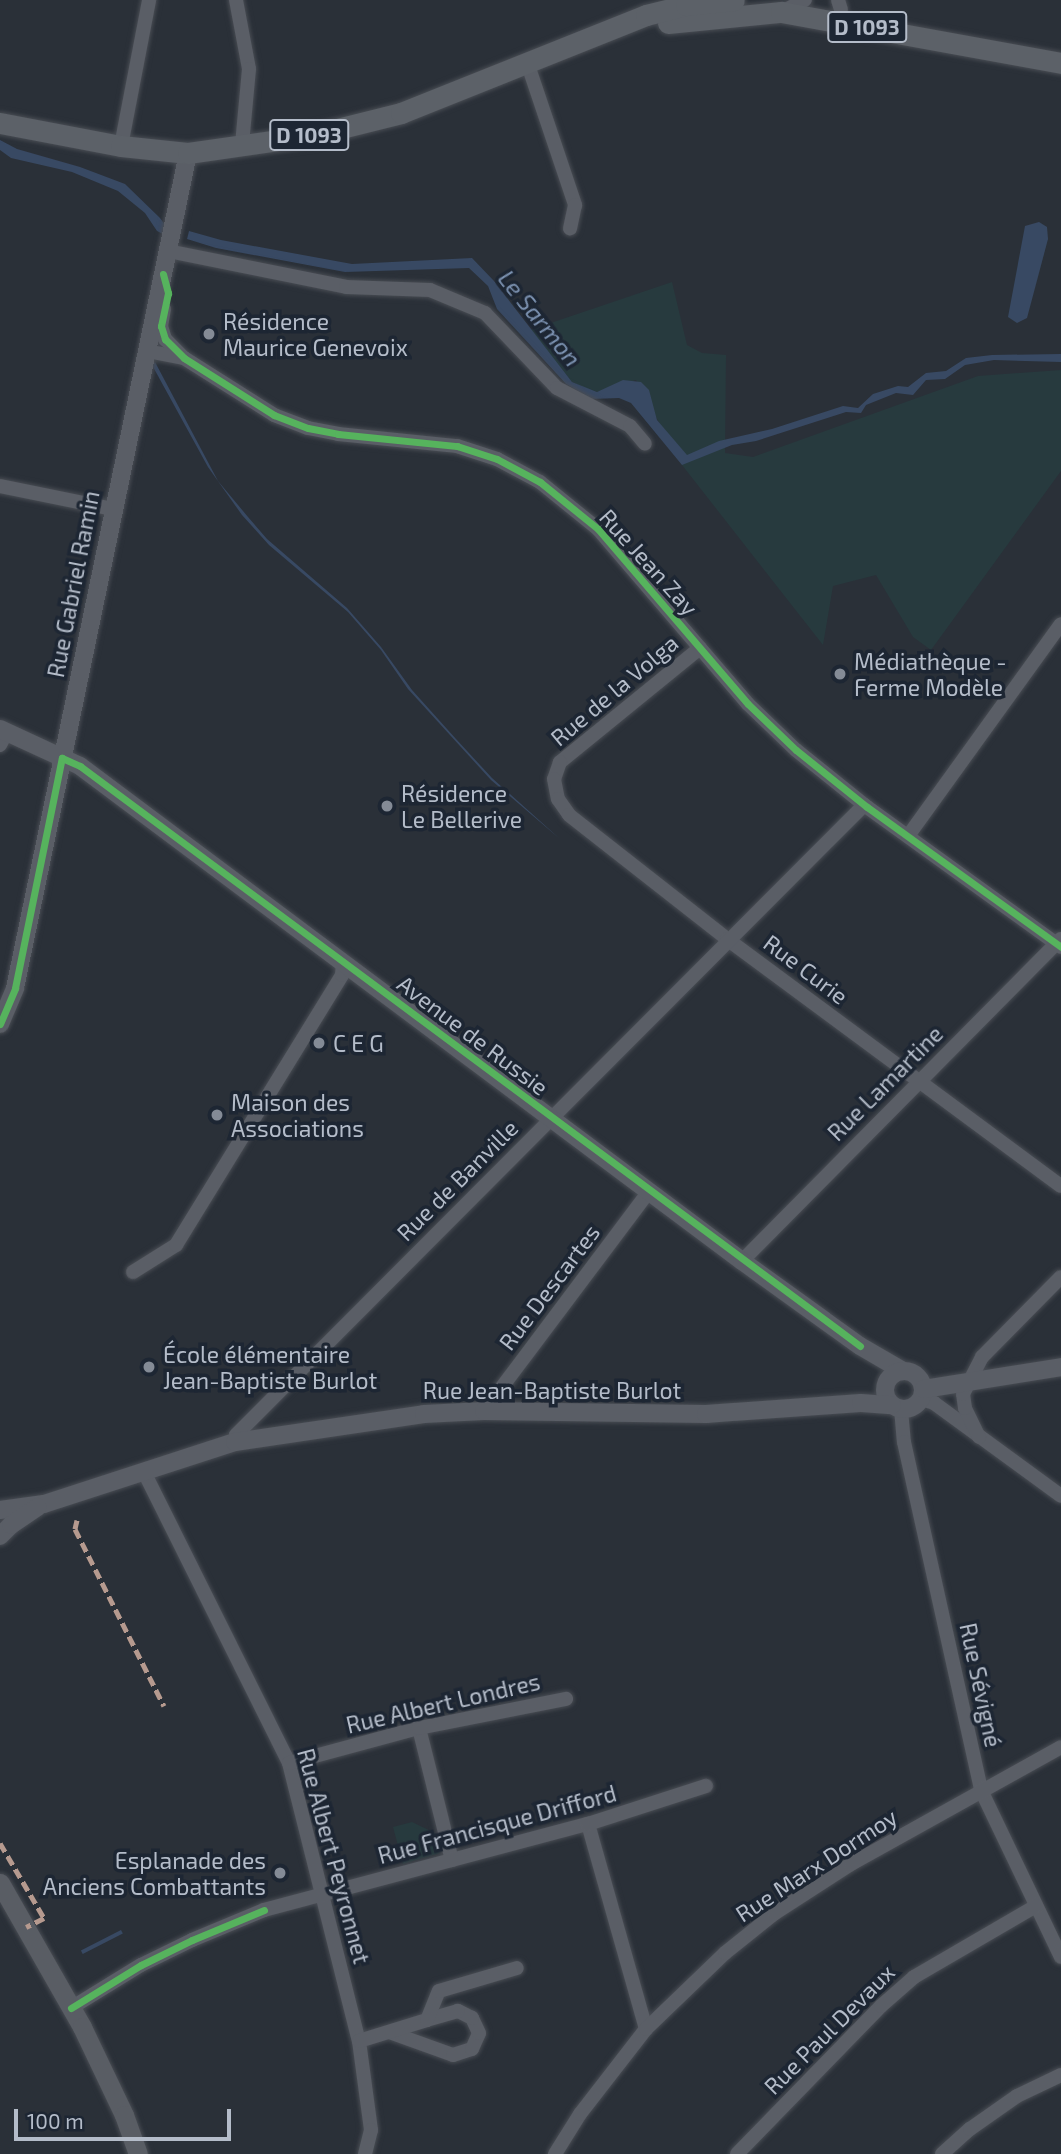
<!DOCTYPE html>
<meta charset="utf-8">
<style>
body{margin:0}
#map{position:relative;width:1061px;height:2154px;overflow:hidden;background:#2a3038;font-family:"Exo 2",sans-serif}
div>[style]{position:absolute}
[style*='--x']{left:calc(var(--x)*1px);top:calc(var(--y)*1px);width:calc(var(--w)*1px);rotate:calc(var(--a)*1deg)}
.green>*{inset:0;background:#273a3e}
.water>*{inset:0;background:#384963;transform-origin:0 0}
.roads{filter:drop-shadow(0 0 2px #484c53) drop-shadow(0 0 2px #484c53)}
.minor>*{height:14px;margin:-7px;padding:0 7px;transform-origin:7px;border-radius:7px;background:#5a5e66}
.tertiary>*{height:18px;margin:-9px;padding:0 9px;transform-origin:9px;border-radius:9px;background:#5a5e66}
.tertiary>.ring{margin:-9px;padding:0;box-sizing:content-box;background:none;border:18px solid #5a5e66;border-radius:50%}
.secondary>*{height:19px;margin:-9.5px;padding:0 9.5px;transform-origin:9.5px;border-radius:9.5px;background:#595d64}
.primary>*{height:21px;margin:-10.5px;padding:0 10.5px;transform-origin:10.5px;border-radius:10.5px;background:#5c6168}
.quiet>*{height:5px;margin-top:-2.5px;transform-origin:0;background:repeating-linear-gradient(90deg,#b69a8f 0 10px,transparent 0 15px)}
.cycleway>*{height:7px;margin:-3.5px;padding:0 3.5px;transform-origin:3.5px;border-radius:3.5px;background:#56b35d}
.dots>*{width:19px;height:19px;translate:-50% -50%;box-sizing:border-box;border:4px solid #1d2633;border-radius:50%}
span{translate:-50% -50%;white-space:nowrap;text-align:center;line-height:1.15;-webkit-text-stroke:7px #1d2633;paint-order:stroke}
.shield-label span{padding:2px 5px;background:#1d2633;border:2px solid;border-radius:5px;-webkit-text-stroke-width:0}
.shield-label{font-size:21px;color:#b4bcc9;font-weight:700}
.poi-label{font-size:23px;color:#b4bcc9}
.left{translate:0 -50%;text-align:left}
.right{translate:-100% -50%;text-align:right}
.street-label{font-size:23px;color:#b4bcc9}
.water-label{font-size:24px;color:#7c92b1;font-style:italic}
.scale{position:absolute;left:14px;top:2109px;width:217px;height:32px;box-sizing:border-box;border:4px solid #b4bcc9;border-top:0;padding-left:9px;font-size:21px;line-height:24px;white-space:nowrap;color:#b4bcc9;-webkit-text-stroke:5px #1d2633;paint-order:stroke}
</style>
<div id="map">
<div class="green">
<div style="clip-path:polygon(672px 282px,687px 345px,702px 353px,726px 355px,725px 453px,753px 457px,978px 376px,1061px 370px,1061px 471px,931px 650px,913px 637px,876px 575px,833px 586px,823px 645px,682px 465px,636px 380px,597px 392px,587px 389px,572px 382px,530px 330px)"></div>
<div style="clip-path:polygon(412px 1822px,435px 1833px,440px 1853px,403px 1864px,393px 1827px)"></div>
</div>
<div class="water">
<div style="clip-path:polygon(0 140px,17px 149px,80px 167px,125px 184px,160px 218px,165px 225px,163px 234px,157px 231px,145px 213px,118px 191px,72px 172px,11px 158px,0 150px)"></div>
<div style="clip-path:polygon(1039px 222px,1047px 227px,1048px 239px,1027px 318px,1017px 323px,1008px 317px,1025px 226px)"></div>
<div style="clip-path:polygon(189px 231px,221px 240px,352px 264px,472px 258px,494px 281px,572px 382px,597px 392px,623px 380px,641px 382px,649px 390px,657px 420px,687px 455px,719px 441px,772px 429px,843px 406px,858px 408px,873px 394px,898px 386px,908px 387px,926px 373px,946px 371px,966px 358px,992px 355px,1061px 354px,1061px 362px,994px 360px,965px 365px,945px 379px,926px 380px,913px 395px,896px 393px,866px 405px,861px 413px,846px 412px,756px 441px,732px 445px,682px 465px,631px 403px,619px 398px,592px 399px,566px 384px,497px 309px,488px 286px,469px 268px,345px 272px,216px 248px,187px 239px)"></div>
<div style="clip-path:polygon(155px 362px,218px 481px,248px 517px,267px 539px,347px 608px,381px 647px,412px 690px,456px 739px,492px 778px,560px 839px,491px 780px,408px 689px,381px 650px,348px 612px,269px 545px,242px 515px,208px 467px,152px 365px)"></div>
<div style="left:121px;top:1930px;width:4px;height:45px;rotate:63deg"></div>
</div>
<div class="roads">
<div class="minor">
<div style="--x:236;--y:0;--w:70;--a:79.3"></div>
<div style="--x:249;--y:69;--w:76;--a:95.3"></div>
<div style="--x:838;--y:0;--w:10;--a:73"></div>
<div style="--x:782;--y:12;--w:26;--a:-28"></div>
<div style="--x:528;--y:65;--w:148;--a:71.4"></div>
<div style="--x:575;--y:205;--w:24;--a:102"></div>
<div style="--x:121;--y:146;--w:149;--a:-79.1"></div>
<div style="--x:168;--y:251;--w:182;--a:11.4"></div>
<div style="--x:346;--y:287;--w:84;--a:2"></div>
<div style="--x:430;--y:290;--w:60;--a:22.7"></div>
<div style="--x:485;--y:313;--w:104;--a:46.2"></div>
<div style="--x:557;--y:388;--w:82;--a:27.5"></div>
<div style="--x:630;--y:426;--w:23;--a:50"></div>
<div style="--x:164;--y:309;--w:17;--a:100"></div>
<div style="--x:161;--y:326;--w:14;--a:73"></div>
<div style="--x:165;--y:339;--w:27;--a:45"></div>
<div style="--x:184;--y:358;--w:107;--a:32.3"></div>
<div style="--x:274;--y:415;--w:36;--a:21"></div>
<div style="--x:308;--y:428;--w:31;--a:11"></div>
<div style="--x:338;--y:434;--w:120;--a:5.8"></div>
<div style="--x:457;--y:446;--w:42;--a:18"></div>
<div style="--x:497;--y:459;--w:49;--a:28.1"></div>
<div style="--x:540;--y:482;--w:75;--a:39"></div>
<div style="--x:598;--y:529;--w:230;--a:49.4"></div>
<div style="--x:748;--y:704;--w:66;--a:43.8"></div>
<div style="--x:796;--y:750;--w:91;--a:38.8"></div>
<div style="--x:867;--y:807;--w:239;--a:35.8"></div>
<div style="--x:147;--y:351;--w:38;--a:11"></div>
<div style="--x:0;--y:486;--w:115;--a:11.5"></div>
<div style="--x:700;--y:648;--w:181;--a:140.8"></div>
<div style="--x:560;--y:762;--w:18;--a:109"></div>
<div style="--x:554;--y:779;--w:20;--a:79"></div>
<div style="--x:558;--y:799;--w:19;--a:55"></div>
<div style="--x:569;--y:815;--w:201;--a:38.1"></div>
<div style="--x:727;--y:939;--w:415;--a:36.5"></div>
<div style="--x:0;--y:745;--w:15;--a:-62"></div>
<div style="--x:908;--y:836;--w:261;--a:-54.2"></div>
<div style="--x:742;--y:1261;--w:453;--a:-45.3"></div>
<div style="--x:133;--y:1272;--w:51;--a:-32.1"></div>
<div style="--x:176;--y:1245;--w:317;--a:-58.4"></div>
<div style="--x:342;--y:975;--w:13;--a:-86"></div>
<div style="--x:922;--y:1399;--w:13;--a:18"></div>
<div style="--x:934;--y:1403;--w:157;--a:36.2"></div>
<div style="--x:901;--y:1409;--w:33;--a:85"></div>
<div style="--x:904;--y:1442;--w:356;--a:77.5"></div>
<div style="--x:981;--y:1790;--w:185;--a:64.4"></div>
<div style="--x:484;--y:1411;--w:276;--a:-53.1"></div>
<div style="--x:979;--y:1437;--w:32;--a:-116"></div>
<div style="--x:965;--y:1408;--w:14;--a:-98"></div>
<div style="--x:963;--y:1394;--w:42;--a:-62.8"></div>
<div style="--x:982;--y:1357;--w:112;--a:-45.4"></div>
<div style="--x:235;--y:1442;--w:7;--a:-82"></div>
<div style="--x:236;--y:1435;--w:890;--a:-45.09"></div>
<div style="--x:144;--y:1472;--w:325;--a:63.5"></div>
<div style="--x:289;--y:1763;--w:287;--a:75.9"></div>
<div style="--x:359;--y:2041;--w:90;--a:82.3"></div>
<div style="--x:371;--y:2130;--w:25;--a:104"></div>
<div style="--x:419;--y:1728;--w:136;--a:76"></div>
<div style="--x:289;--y:1763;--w:135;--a:-15.1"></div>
<div style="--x:419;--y:1728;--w:150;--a:-11.2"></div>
<div style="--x:588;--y:1824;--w:213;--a:74.2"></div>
<div style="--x:71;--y:2008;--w:82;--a:-31.6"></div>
<div style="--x:141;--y:1965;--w:57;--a:-26.1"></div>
<div style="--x:192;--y:1940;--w:78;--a:-22.6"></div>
<div style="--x:264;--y:1910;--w:335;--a:-14.9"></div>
<div style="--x:588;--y:1824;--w:124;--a:-17.9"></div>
<div style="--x:389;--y:2032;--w:68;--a:19.8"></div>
<div style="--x:453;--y:2055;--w:20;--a:-18"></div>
<div style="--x:472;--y:2049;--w:17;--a:-66"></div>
<div style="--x:479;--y:2033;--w:17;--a:-115"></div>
<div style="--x:472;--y:2018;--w:16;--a:-153"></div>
<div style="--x:458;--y:2011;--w:32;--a:164"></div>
<div style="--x:359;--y:2041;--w:71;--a:-17.2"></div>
<div style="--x:427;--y:2020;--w:31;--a:-68"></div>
<div style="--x:439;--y:1991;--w:81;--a:-16.4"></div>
<div style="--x:555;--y:2154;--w:47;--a:-58"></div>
<div style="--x:580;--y:2114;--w:108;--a:-52.2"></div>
<div style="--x:646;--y:2029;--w:110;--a:-43.9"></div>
<div style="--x:725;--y:1953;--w:64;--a:-38.7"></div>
<div style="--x:775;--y:1913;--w:90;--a:-32.8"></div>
<div style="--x:851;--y:1864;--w:240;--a:-29.1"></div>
<div style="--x:737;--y:2154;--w:206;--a:-45.8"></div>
<div style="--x:881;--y:2006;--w:44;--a:-41.3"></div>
<div style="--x:914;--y:1977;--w:141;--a:-30.2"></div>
<div style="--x:942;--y:2154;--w:38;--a:-42"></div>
<div style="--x:970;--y:2129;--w:57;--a:-35.1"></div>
<div style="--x:1017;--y:2096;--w:49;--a:-25.5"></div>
</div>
<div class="tertiary">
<div style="--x:0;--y:729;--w:88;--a:24.8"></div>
<div style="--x:80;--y:766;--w:827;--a:36.79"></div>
<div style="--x:742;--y:1261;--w:145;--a:35.8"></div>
<div style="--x:860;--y:1346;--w:50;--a:30.2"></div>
<div style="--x:0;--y:1024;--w:39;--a:-67"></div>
<div style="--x:15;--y:988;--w:853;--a:-78.29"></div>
<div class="ring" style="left:885px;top:1371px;width:20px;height:20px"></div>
<div style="--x:924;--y:1389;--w:139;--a:-9.1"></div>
<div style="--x:0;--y:1510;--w:44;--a:-7.8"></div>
<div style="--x:44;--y:1504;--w:201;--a:-18"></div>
<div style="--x:235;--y:1442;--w:191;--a:-8.4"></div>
<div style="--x:424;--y:1414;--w:60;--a:-2.9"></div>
<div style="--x:484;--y:1411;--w:222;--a:0.8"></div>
<div style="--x:706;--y:1414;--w:155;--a:-4.1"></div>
<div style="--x:861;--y:1403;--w:31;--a:4"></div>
<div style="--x:0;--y:1536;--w:16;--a:-45"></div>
<div style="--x:11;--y:1525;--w:32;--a:-34"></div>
</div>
<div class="secondary">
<div style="--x:0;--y:1883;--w:166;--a:60.3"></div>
<div style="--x:82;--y:2027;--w:98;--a:64.5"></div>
<div style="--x:124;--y:2115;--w:41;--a:70.3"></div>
</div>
<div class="primary">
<div style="--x:668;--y:23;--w:114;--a:-5.6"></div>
<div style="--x:781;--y:12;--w:285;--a:10.3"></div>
<div style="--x:0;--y:123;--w:123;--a:10.8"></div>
<div style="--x:121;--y:146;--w:67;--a:6"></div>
<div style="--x:188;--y:153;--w:126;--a:-8.2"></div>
<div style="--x:313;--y:135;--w:91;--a:-14"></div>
<div style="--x:401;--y:113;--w:264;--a:-21.8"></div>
<div style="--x:646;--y:15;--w:41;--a:-14"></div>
<div style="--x:686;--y:5;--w:48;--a:-5.9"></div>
</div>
</div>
<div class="quiet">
<div style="--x:77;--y:1520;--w:9;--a:103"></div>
<div style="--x:75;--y:1529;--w:198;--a:63.3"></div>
<div style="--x:0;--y:1843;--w:87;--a:59.6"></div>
<div style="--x:44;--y:1918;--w:20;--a:153"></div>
</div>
<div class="cycleway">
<div style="--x:163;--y:274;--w:20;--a:75"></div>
<div style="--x:168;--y:293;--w:34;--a:102"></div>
<div style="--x:161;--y:326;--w:14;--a:73"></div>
<div style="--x:165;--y:339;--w:27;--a:45"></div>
<div style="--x:184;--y:358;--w:107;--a:32.3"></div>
<div style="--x:274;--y:415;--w:36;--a:21"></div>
<div style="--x:308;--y:428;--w:31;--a:11"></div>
<div style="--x:338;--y:434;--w:120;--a:5.8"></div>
<div style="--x:457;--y:446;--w:42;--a:18"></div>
<div style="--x:497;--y:459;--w:49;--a:28.1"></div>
<div style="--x:540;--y:482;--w:75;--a:39"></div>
<div style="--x:598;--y:529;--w:230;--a:49.4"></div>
<div style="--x:748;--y:704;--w:66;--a:43.8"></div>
<div style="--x:796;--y:750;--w:91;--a:38.8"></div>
<div style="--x:867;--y:807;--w:239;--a:35.8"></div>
<div style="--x:0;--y:1024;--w:39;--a:-67"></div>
<div style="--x:15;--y:988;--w:235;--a:-78.5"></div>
<div style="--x:62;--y:758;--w:20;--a:24"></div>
<div style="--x:80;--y:766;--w:972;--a:36.63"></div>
<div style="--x:71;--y:2008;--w:82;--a:-31.6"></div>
<div style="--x:141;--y:1965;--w:57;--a:-26.1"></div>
<div style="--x:192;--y:1940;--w:78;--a:-22.6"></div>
</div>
<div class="dots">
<div style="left:209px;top:334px;background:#848b96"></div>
<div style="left:840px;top:674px;background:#848b96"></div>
<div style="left:387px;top:806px;background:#848b96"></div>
<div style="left:319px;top:1043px;background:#848b96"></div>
<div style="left:217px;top:1115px;background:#848b96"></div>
<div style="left:149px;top:1367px;background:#848b96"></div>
<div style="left:280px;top:1873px;background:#848b96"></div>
</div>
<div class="shield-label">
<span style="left:867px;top:27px">D 1093</span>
<span style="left:309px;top:135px">D 1093</span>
</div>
<div class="poi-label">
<span class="left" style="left:223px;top:334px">Résidence<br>Maurice Genevoix</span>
<span class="left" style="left:854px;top:674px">Médiathèque -<br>Ferme Modèle</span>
<span class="left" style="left:401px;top:806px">Résidence<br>Le Bellerive</span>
<span class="left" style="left:333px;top:1043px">C E G</span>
<span class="left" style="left:231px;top:1115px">Maison des<br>Associations</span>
<span class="left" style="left:163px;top:1367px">École élémentaire<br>Jean-Baptiste Burlot</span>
<span class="right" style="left:266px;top:1873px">Esplanade des<br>Anciens Combattants</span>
</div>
<div class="street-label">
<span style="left:649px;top:562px;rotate:48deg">Rue Jean Zay</span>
<span style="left:73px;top:584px;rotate:-79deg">Rue Gabriel Ramin</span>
<span style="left:614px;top:690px;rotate:-40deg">Rue de la Volga</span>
<span style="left:806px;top:969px;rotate:37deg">Rue Curie</span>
<span style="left:473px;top:1035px;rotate:37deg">Avenue de Russie</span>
<span style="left:885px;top:1083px;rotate:-45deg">Rue Lamartine</span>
<span style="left:457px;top:1180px;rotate:-45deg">Rue de Banville</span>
<span style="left:549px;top:1287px;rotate:-53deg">Rue Descartes</span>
<span style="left:552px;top:1390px">Rue Jean-Baptiste Burlot</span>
<span style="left:981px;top:1685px;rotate:78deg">Rue Sévigné</span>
<span style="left:443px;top:1703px;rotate:-13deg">Rue Albert Londres</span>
<span style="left:497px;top:1824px;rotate:-15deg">Rue Francisque Drifford</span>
<span style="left:334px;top:1856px;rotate:75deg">Rue Albert Peyronnet</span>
<span style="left:816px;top:1865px;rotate:-33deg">Rue Marx Dormoy</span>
<span style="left:829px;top:2029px;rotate:-45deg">Rue Paul Devaux</span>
</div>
<div class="water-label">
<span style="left:540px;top:318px;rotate:51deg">Le Sarmon</span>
</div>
<div class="scale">100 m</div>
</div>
